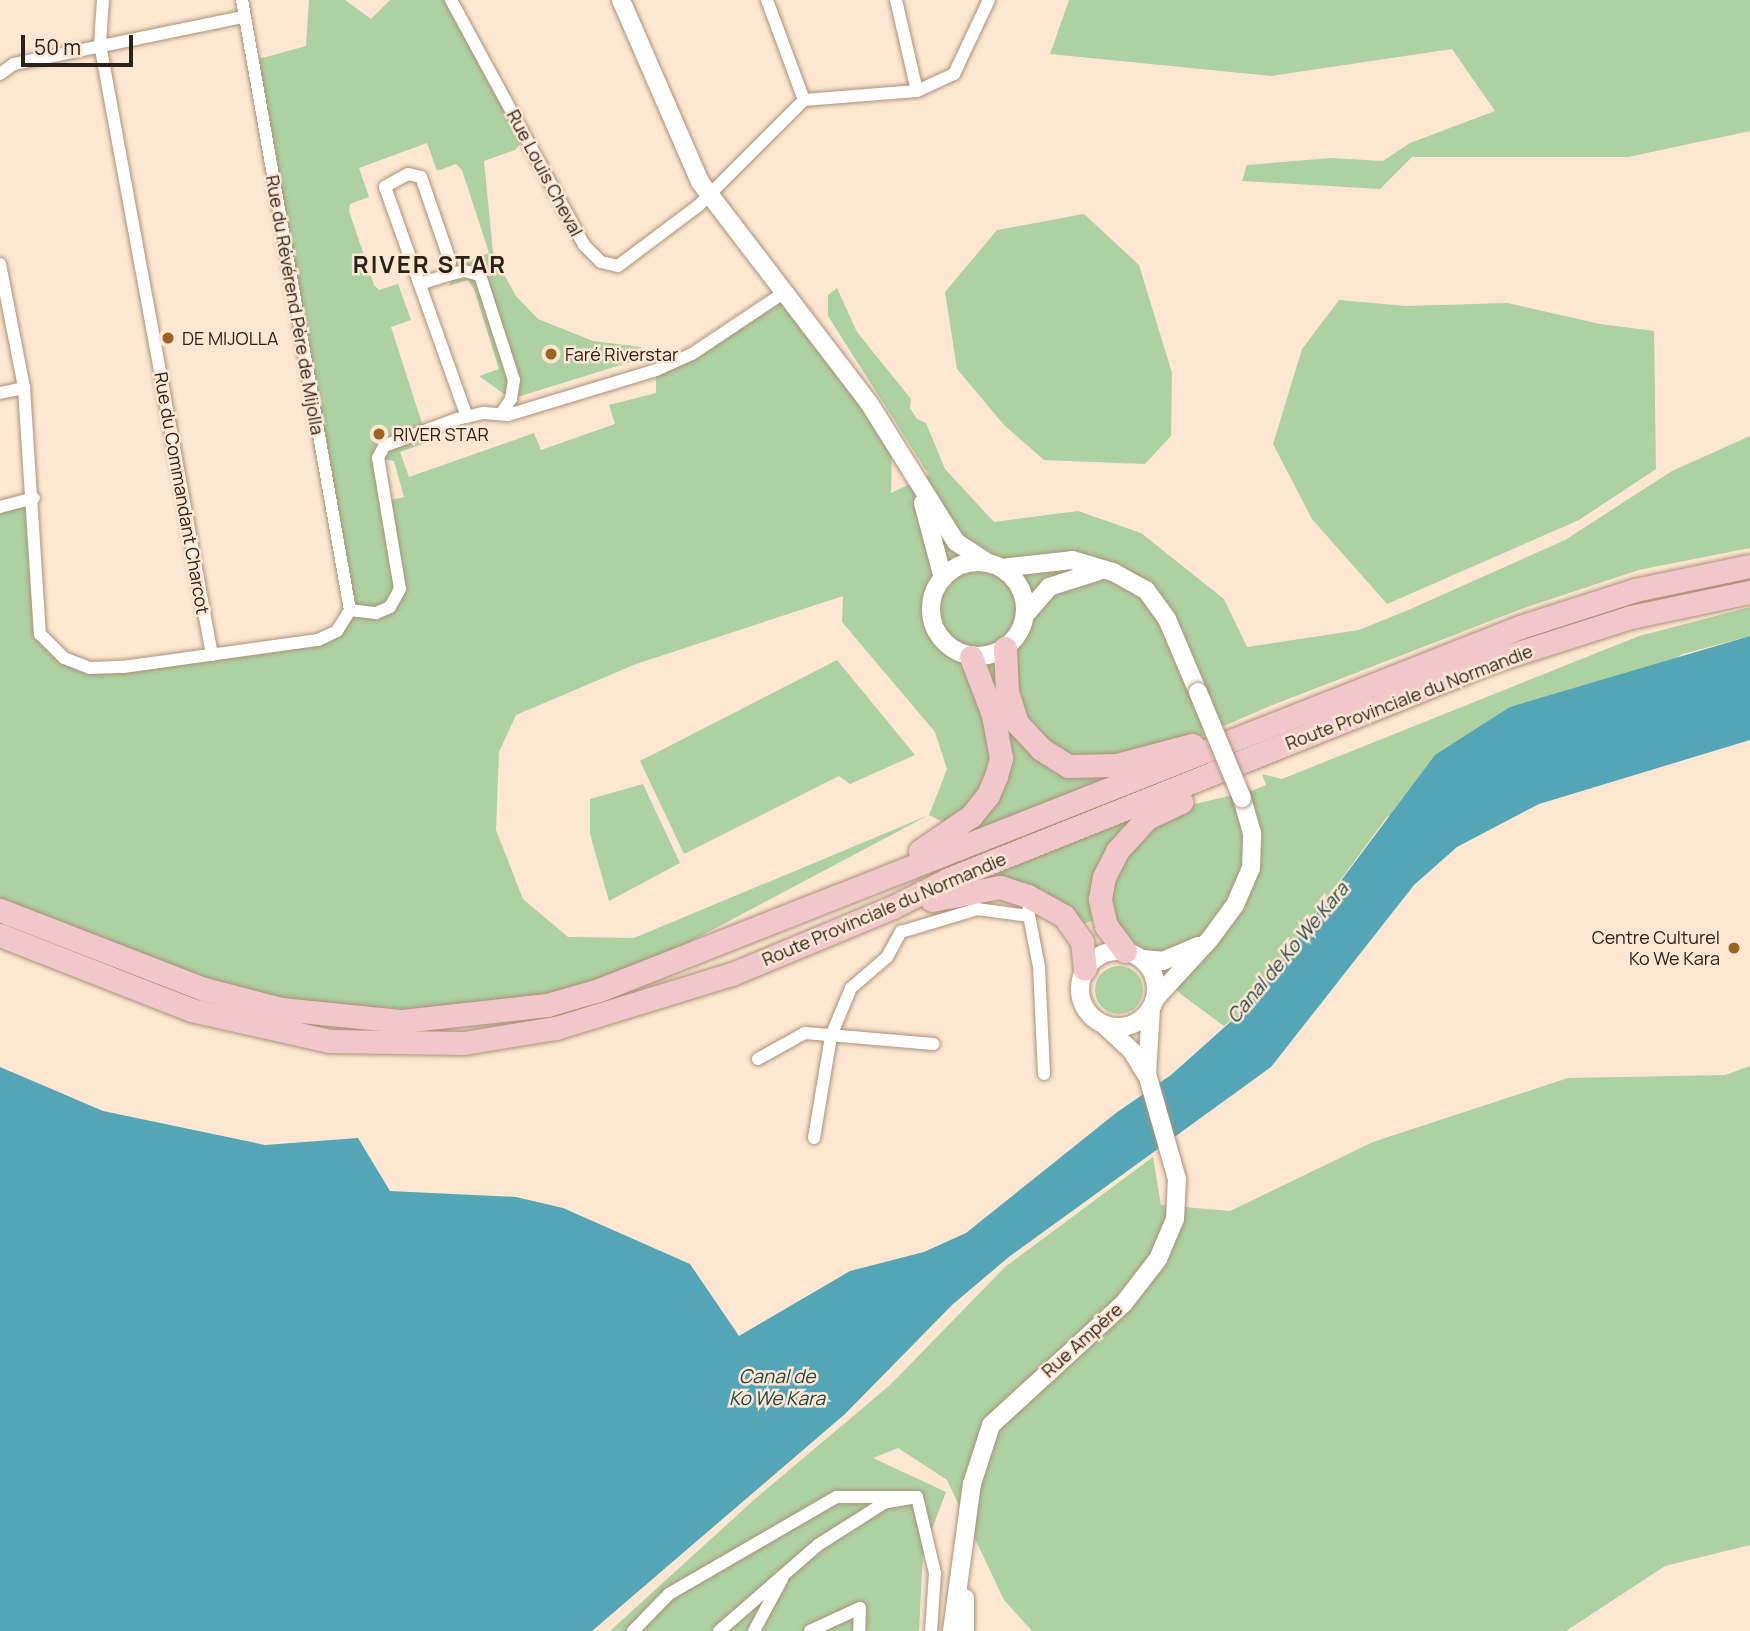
<!DOCTYPE html>
<meta charset="utf-8">
<style>
body{margin:0}
#map{position:relative;width:1750px;height:1631px;overflow:hidden;background:#fde7d2;font-family:Manrope,sans-serif}
div>[style]{position:absolute}
[style*='--x']{left:calc(var(--x)*1px);top:calc(var(--y)*1px);width:calc(var(--w)*1px);rotate:calc(var(--a)*1deg)}
.green>*{inset:0;background:#add1a1}
.round{border-radius:50%}
.water>*{inset:0;background:#54a5b6}
.roads{filter:drop-shadow(0 0 2px #ab9178) drop-shadow(0 0 2px #ab9178)}
.street>*{height:12px;margin:-6px;padding:0 6px;transform-origin:6px;border-radius:6px;background:#fff}
.secondary>*{height:18px;margin:-9px;padding:0 9px;transform-origin:9px;border-radius:9px;background:#fff}
.secondary>.ring{margin:-9px;padding:0;box-sizing:content-box;background:none;border:18px solid #fff;border-radius:50%}
.highway>*{height:23px;margin:-11.5px;padding:0 11.5px;transform-origin:11.5px;border-radius:11.5px;background:#f2c7cc}
.bridges{filter:drop-shadow(0 0 2px #ab9178) drop-shadow(0 0 2px #ab9178)}
.secondary-bridge>*{height:18px;margin:-9px;padding:0 9px;transform-origin:9px;border-radius:9px;background:#fff}
.dots>*{width:19px;height:19px;translate:-50% -50%;box-sizing:border-box;border:4px solid #fde7d2;border-radius:50%}
span{translate:-50% -50%;white-space:nowrap;text-align:center;line-height:1.15;-webkit-text-stroke:5px #fde7d2;paint-order:stroke}
.street-label{font-size:18px;color:#2b2117}
.poi-label{font-size:18px;color:#2b2117}
.left{translate:0 -50%;text-align:left}
.right{translate:-100% -50%;text-align:right}
.water-label{font-size:19px;color:#1f454d;font-style:italic}
.district-label{font-size:24px;color:#2b2117;font-weight:700;letter-spacing:2px}
.scale{position:absolute;left:21px;top:35px;width:112px;height:32px;box-sizing:border-box;border:4px solid #2b2117;border-top:0;padding-left:9px;font-size:21px;line-height:24px;white-space:nowrap;color:#2b2117;-webkit-text-stroke:5px #fde7d2;paint-order:stroke}
</style>
<div id="map">
<div class="green">
<div style="clip-path:polygon(evenodd,309px 0,345px 0,371px 19px,390px 0,451px 0,526px 137px,515px 150px,484px 161px,493px 252px,501px 269px,516px 296px,538px 319px,593px 341px,641px 347px,643px 358px,511px 399px,479px 376px,499px 369px,474px 289px,468px 280px,448px 286px,468px 261px,489px 253px,462px 170px,456px 164px,437px 171px,427px 143px,359px 168px,369px 197px,350px 204px,349px 211px,374px 285px,379px 290px,398px 284px,411px 320px,391px 327px,428px 442px,400px 452px,409px 477px,534px 433px,541px 450px,615px 424px,609px 405px,656px 393px,656px 370px,779px 297px,892px 441px,891px 493px,929px 475px,828px 316px,828px 295px,837px 288px,857px 332px,911px 399px,910px 408px,917px 419px,926px 423px,945px 469px,994px 522px,1078px 511px,1141px 533px,1224px 599px,1247px 647px,1359px 630px,1406px 611px,1565px 540px,1672px 471px,1750px 436px,1750px 548px,1639px 570px,1524px 608px,1270px 706px,971px 836px,929px 815px,599px 990px,451px 1018px,282px 1009px,0 910px,0 507px,34px 498px,40px 634px,64px 658px,90px 668px,318px 640px,350px 611px,251px 61px,306px 46px,309px 0,378px 458px,394px 461px,404px 497px,386px 501px,378px 458px,309px 0,843px 596px,842px 622px,935px 732px,947px 769px,929px 815px,634px 938px,568px 937px,523px 899px,496px 830px,499px 752px,516px 715px,636px 664px,843px 596px)"></div>
<div style="clip-path:polygon(1069px 0,1750px 0,1750px 131px,1628px 157px,1412px 157px,1380px 189px,1242px 181px,1247px 165px,1331px 158px,1383px 161px,1410px 143px,1495px 111px,1452px 49px,1271px 76px,1050px 54px)"></div>
<div style="clip-path:polygon(1084px 214px,1139px 265px,1172px 373px,1171px 436px,1145px 464px,1044px 460px,1004px 425px,957px 369px,945px 292px,997px 230px)"></div>
<div style="clip-path:polygon(1339px 300px,1406px 306px,1507px 303px,1600px 324px,1654px 331px,1656px 469px,1579px 520px,1387px 604px,1312px 519px,1273px 444px,1302px 349px)"></div>
<div style="clip-path:polygon(1750px 607px,1750px 636px,1683px 654px,1387px 817px,1246px 1008px,1224px 1026px,1182px 995px,1099px 918px,1081px 925px,967px 883px,1119px 822px,1254px 790px,1266px 785px,1262px 774px,1282px 779px,1639px 636px)"></div>
<div style="clip-path:polygon(837px 660px,915px 755px,850px 784px,839px 776px,684px 854px,640px 761px)"></div>
<div style="clip-path:polygon(643px 784px,680px 863px,609px 901px,590px 834px,590px 799px)"></div>
<div class="round" style="left:1095px;top:966px;width:48px;height:48px"></div>
<div style="clip-path:polygon(1750px 1066px,1750px 1545px,1665px 1566px,1566px 1631px,1032px 1631px,1004px 1600px,947px 1480px,898px 1448px,873px 1458px,946px 1492px,923px 1553px,919px 1631px,610px 1631px,756px 1498px,890px 1385px,1005px 1267px,1153px 1157px,1161px 1205px,1230px 1211px,1373px 1142px,1568px 1078px,1725px 1075px)"></div>
</div>
<div class="water">
<div style="clip-path:polygon(1750px 636px,1750px 740px,1539px 804px,1457px 847px,1414px 885px,1271px 1067px,1010px 1256px,952px 1305px,845px 1414px,592px 1631px,0 1631px,0 1067px,103px 1111px,265px 1145px,358px 1138px,390px 1191px,516px 1197px,563px 1208px,690px 1264px,739px 1336px,850px 1271px,924px 1252px,966px 1233px,1116px 1113px,1171px 1075px,1246px 1008px,1435px 755px,1510px 707px)"></div>
</div>
<div class="roads">
<div class="street">
<div style="--x:103;--y:0;--w:44;--a:93.9"></div>
<div style="--x:100;--y:44;--w:621;--a:79.61"></div>
<div style="--x:451;--y:0;--w:279;--a:61.5"></div>
<div style="--x:584;--y:245;--w:24;--a:45"></div>
<div style="--x:601;--y:262;--w:17;--a:13"></div>
<div style="--x:618;--y:266;--w:100;--a:-36.9"></div>
<div style="--x:698;--y:206;--w:150;--a:-45"></div>
<div style="--x:804;--y:100;--w:113;--a:-4.6"></div>
<div style="--x:917;--y:91;--w:41;--a:-24.7"></div>
<div style="--x:954;--y:74;--w:82;--a:-64.7"></div>
<div style="--x:767;--y:0;--w:107;--a:69.7"></div>
<div style="--x:896;--y:0;--w:93;--a:77"></div>
<div style="--x:0;--y:74;--w:17;--a:-36"></div>
<div style="--x:14;--y:64;--w:234;--a:-11.6"></div>
<div style="--x:0;--y:264;--w:126;--a:79"></div>
<div style="--x:448;--y:275;--w:16;--a:-14"></div>
<div style="--x:464;--y:271;--w:16;--a:14"></div>
<div style="--x:480;--y:275;--w:110;--a:72.1"></div>
<div style="--x:514;--y:380;--w:19;--a:99"></div>
<div style="--x:511;--y:399;--w:18;--a:124"></div>
<div style="--x:420;--y:284;--w:29;--a:-18"></div>
<div style="--x:448;--y:275;--w:14;--a:-82"></div>
<div style="--x:450;--y:261;--w:89;--a:-109"></div>
<div style="--x:421;--y:177;--w:13;--a:-167"></div>
<div style="--x:408;--y:174;--w:26;--a:151"></div>
<div style="--x:385;--y:187;--w:244;--a:70.4"></div>
<div style="--x:0;--y:393;--w:25;--a:-12"></div>
<div style="--x:24;--y:388;--w:247;--a:86.3"></div>
<div style="--x:40;--y:634;--w:34;--a:45"></div>
<div style="--x:64;--y:658;--w:28;--a:21"></div>
<div style="--x:90;--y:668;--w:33;--a:-2"></div>
<div style="--x:123;--y:667;--w:197;--a:-7.9"></div>
<div style="--x:318;--y:640;--w:21;--a:-25"></div>
<div style="--x:337;--y:631;--w:25;--a:-58"></div>
<div style="--x:350;--y:610;--w:619;--a:-100.04"></div>
<div style="--x:0;--y:507;--w:35;--a:-15"></div>
<div style="--x:350;--y:610;--w:26;--a:7"></div>
<div style="--x:376;--y:613;--w:15;--a:-23"></div>
<div style="--x:390;--y:607;--w:21;--a:-61"></div>
<div style="--x:400;--y:589;--w:133;--a:-99.5"></div>
<div style="--x:378;--y:458;--w:13;--a:-63"></div>
<div style="--x:384;--y:446;--w:78;--a:-20.3"></div>
<div style="--x:457;--y:419;--w:28;--a:-13"></div>
<div style="--x:484;--y:413;--w:24;--a:5"></div>
<div style="--x:508;--y:415;--w:155;--a:-16.9"></div>
<div style="--x:656;--y:370;--w:39;--a:-24"></div>
<div style="--x:692;--y:354;--w:112;--a:-33.7"></div>
<div style="--x:1028;--y:910;--w:58;--a:79.1"></div>
<div style="--x:1039;--y:967;--w:107;--a:87.3"></div>
<div style="--x:758;--y:1059;--w:54;--a:-29"></div>
<div style="--x:805;--y:1033;--w:129;--a:4.9"></div>
<div style="--x:814;--y:1138;--w:103;--a:-80.5"></div>
<div style="--x:831;--y:1036;--w:52;--a:-67.4"></div>
<div style="--x:851;--y:988;--w:48;--a:-40.7"></div>
<div style="--x:887;--y:957;--w:29;--a:-61"></div>
<div style="--x:901;--y:932;--w:79;--a:-16.8"></div>
<div style="--x:977;--y:909;--w:51;--a:7.8"></div>
<div style="--x:917;--y:1497;--w:78;--a:76.7"></div>
<div style="--x:935;--y:1573;--w:58;--a:93.9"></div>
<div style="--x:633;--y:1631;--w:52;--a:-45.8"></div>
<div style="--x:669;--y:1594;--w:193;--a:-30.1"></div>
<div style="--x:836;--y:1497;--w:81;--a:0"></div>
<div style="--x:917;--y:1497;--w:34;--a:170"></div>
<div style="--x:884;--y:1503;--w:78;--a:147.5"></div>
<div style="--x:818;--y:1545;--w:131;--a:139"></div>
<div style="--x:754;--y:1631;--w:59;--a:-61.7"></div>
<div style="--x:810;--y:1631;--w:55;--a:-24.7"></div>
<div style="--x:860;--y:1608;--w:23;--a:92"></div>
</div>
<div class="secondary">
<div style="--x:621;--y:0;--w:198;--a:66.5"></div>
<div style="--x:700;--y:182;--w:278;--a:52.6"></div>
<div style="--x:869;--y:403;--w:164;--a:58"></div>
<div style="--x:956;--y:542;--w:38;--a:33"></div>
<div style="--x:923;--y:503;--w:78;--a:75.1"></div>
<div class="ring" style="left:931px;top:562px;width:76px;height:76px"></div>
<div style="--x:1001;--y:568;--w:71;--a:-6.4"></div>
<div style="--x:1072;--y:560;--w:43;--a:16.3"></div>
<div style="--x:1113;--y:572;--w:38;--a:29"></div>
<div style="--x:1146;--y:590;--w:36;--a:54"></div>
<div style="--x:1167;--y:619;--w:79;--a:67"></div>
<div style="--x:1025;--y:615;--w:37;--a:-49"></div>
<div style="--x:1049;--y:587;--w:52;--a:-17.7"></div>
<div class="ring" style="left:1080px;top:951px;width:58px;height:58px"></div>
<div style="--x:1142;--y:959;--w:21;--a:5"></div>
<div style="--x:1163;--y:961;--w:38;--a:-23"></div>
<div style="--x:1155;--y:999;--w:81;--a:-47.5"></div>
<div style="--x:1210;--y:939;--w:42;--a:-53.7"></div>
<div style="--x:1235;--y:905;--w:40;--a:-66.6"></div>
<div style="--x:1251;--y:868;--w:35;--a:-88"></div>
<div style="--x:1252;--y:833;--w:36;--a:-106"></div>
<div style="--x:1103;--y:1024;--w:40;--a:43"></div>
<div style="--x:1132;--y:1051;--w:27;--a:59"></div>
<div style="--x:952;--y:1631;--w:148;--a:-82.3"></div>
<div style="--x:972;--y:1484;--w:62;--a:-72.1"></div>
<div style="--x:991;--y:1425;--w:180;--a:-42.5"></div>
<div style="--x:1124;--y:1303;--w:56;--a:-52.3"></div>
<div style="--x:1158;--y:1259;--w:43;--a:-67"></div>
<div style="--x:1175;--y:1219;--w:40;--a:-87.1"></div>
<div style="--x:1177;--y:1179;--w:109;--a:-105.9"></div>
<div style="--x:1147;--y:1074;--w:65;--a:-86.5"></div>
<div style="--x:965;--y:1631;--w:33;--a:-90"></div>
</div>
<div class="highway">
<div style="--x:1005;--y:648;--w:44;--a:87.4"></div>
<div style="--x:1007;--y:692;--w:33;--a:72"></div>
<div style="--x:1017;--y:723;--w:35;--a:47"></div>
<div style="--x:1041;--y:749;--w:32;--a:32"></div>
<div style="--x:1068;--y:766;--w:48;--a:-1.2"></div>
<div style="--x:1116;--y:765;--w:79;--a:-14.7"></div>
<div style="--x:920;--y:851;--w:62;--a:-34.5"></div>
<div style="--x:971;--y:816;--w:27;--a:-51"></div>
<div style="--x:988;--y:795;--w:21;--a:-67"></div>
<div style="--x:996;--y:776;--w:19;--a:-74"></div>
<div style="--x:1001;--y:758;--w:44;--a:-100.5"></div>
<div style="--x:993;--y:715;--w:62;--a:-110.8"></div>
<div style="--x:932;--y:900;--w:69;--a:-10.8"></div>
<div style="--x:1000;--y:887;--w:29;--a:18"></div>
<div style="--x:1028;--y:896;--w:41;--a:29.1"></div>
<div style="--x:1064;--y:916;--w:32;--a:55"></div>
<div style="--x:1082;--y:942;--w:27;--a:84"></div>
<div style="--x:0;--y:910;--w:219;--a:21.2"></div>
<div style="--x:204;--y:989;--w:80;--a:14.6"></div>
<div style="--x:281;--y:1009;--w:122;--a:5.7"></div>
<div style="--x:402;--y:1021;--w:146;--a:-6.3"></div>
<div style="--x:547;--y:1005;--w:54;--a:-16.1"></div>
<div style="--x:599;--y:990;--w:990;--a:-21.51"></div>
<div style="--x:1520;--y:627;--w:121;--a:-17.8"></div>
<div style="--x:1635;--y:590;--w:117;--a:-11.8"></div>
<div style="--x:0;--y:935;--w:205;--a:21.4"></div>
<div style="--x:191;--y:1010;--w:142;--a:12.6"></div>
<div style="--x:330;--y:1041;--w:134;--a:0.9"></div>
<div style="--x:464;--y:1043;--w:93;--a:-9.3"></div>
<div style="--x:556;--y:1028;--w:184;--a:-17.1"></div>
<div style="--x:732;--y:974;--w:174;--a:-22.6"></div>
<div style="--x:893;--y:907;--w:63;--a:-26.6"></div>
<div style="--x:949;--y:879;--w:586;--a:-21.84"></div>
<div style="--x:1493;--y:661;--w:145;--a:-17.7"></div>
<div style="--x:1631;--y:617;--w:122;--a:-11.9"></div>
<div style="--x:1125;--y:951;--w:31;--a:-127"></div>
<div style="--x:1106;--y:926;--w:28;--a:-103"></div>
<div style="--x:1100;--y:899;--w:22;--a:-80"></div>
<div style="--x:1104;--y:877;--w:29;--a:-63"></div>
<div style="--x:1117;--y:851;--w:45;--a:-47.7"></div>
<div style="--x:1147;--y:818;--w:38;--a:-25"></div>
</div>
</div>
<div class="bridges">
<div class="secondary-bridge">
<div style="--x:1198;--y:692;--w:115;--a:67.5"></div>
</div>
</div>
<div class="dots">
<div style="left:168px;top:338px;background:#9c6321"></div>
<div style="left:551px;top:354px;background:#9c6321"></div>
<div style="left:379px;top:434px;background:#9c6321"></div>
<div style="left:1734px;top:948px;background:#9c6321"></div>
</div>
<div class="street-label">
<span style="left:545px;top:173px;rotate:62deg">Rue Louis Cheval</span>
<span style="left:295px;top:305px;rotate:80deg">Rue du Révérend Père de Mijolla</span>
<span style="left:182px;top:493px;rotate:80deg">Rue du Commandant Charcot</span>
<span style="left:1409px;top:697px;rotate:-21deg">Route Provinciale du Normandie</span>
<span style="left:884px;top:909px;rotate:-23deg">Route Provinciale du Normandie</span>
<span style="left:1082px;top:1340px;rotate:-42deg">Rue Ampère</span>
</div>
<div class="poi-label">
<span class="left" style="left:182px;top:338px">DE MIJOLLA</span>
<span class="left" style="left:565px;top:354px">Faré Riverstar</span>
<span class="left" style="left:393px;top:434px">RIVER STAR</span>
<span class="right" style="left:1720px;top:948px">Centre Culturel<br>Ko We Kara</span>
</div>
<div class="water-label">
<span style="left:1288px;top:953px;rotate:-50deg">Canal de Ko We Kara</span>
<span style="left:777px;top:1388px">Canal de<br>Ko We Kara</span>
</div>
<div class="district-label">
<span style="left:430px;top:264px">RIVER STAR</span>
</div>
<div class="scale">50 m</div>
</div>
